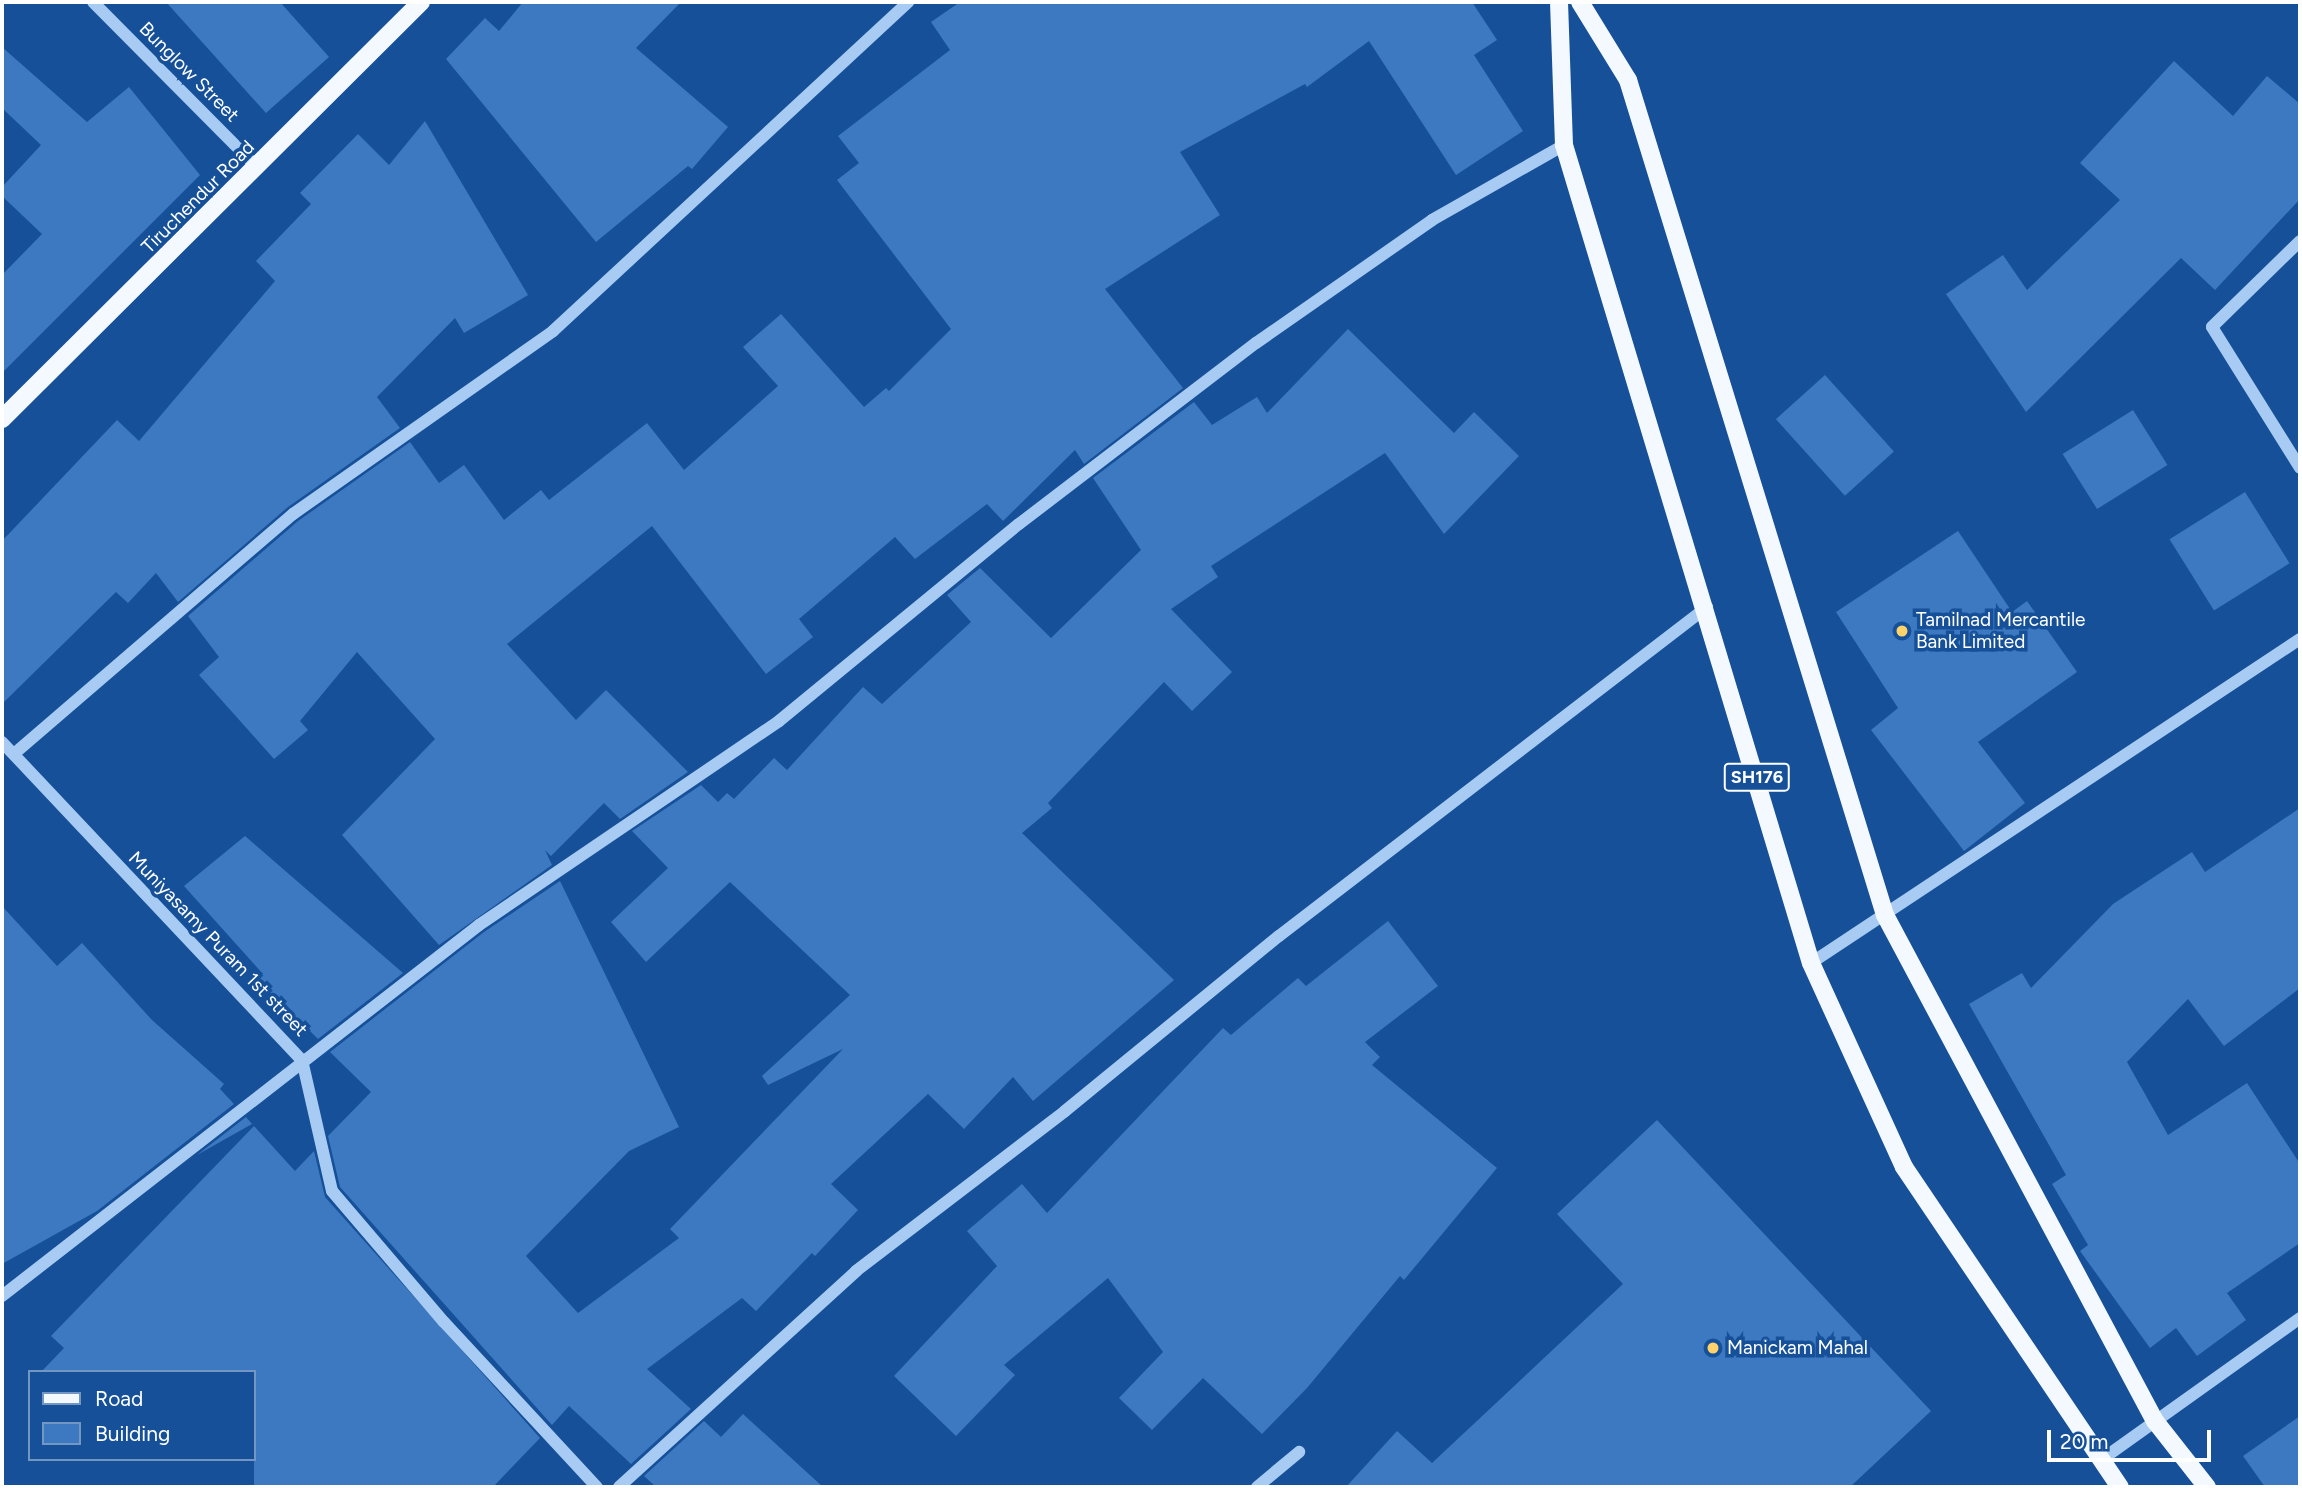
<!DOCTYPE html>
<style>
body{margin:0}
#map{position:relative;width:2302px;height:1489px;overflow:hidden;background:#155099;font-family:Figtree,sans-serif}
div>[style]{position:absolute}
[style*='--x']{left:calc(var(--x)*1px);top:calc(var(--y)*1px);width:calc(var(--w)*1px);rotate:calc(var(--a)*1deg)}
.building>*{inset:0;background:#3d79c1;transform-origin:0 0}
.minor>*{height:12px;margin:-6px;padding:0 6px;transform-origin:6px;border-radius:6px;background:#a8cbf3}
.major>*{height:18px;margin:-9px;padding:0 9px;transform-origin:9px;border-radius:9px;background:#f4f8ff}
.dots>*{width:19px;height:19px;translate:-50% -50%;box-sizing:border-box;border:4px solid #155099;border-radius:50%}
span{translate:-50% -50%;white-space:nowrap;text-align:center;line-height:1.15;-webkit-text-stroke:7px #155099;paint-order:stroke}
.shield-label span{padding:2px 5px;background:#155099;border:2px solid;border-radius:5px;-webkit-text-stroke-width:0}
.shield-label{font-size:18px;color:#fff;font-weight:700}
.street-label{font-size:19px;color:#fff}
.poi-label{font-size:19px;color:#fff}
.left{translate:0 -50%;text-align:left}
.frame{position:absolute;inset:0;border:4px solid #fff;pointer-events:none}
.legend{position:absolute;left:28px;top:1370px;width:228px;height:91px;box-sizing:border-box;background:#155099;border:2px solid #7396c2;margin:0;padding:9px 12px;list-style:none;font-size:21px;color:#fff}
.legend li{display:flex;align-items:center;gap:14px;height:35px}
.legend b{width:35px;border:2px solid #7396c2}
.scale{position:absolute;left:2047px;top:1430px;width:164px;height:32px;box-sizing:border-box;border:4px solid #fff;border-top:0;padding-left:9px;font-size:21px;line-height:24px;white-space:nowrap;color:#fff;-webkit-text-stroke:5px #155099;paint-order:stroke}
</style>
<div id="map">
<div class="building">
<div style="clip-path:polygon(166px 2px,280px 2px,329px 57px,266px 113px)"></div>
<div style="clip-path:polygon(523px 2px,681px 2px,636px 48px,728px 127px,692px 169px,688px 166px,596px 242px,446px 59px,485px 18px,499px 31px)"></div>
<div style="clip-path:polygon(960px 2px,1472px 2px,1497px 40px,1474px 55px,1523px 131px,1456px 175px,1369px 41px,1307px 87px,1305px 84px,1180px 152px,1220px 215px,1105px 289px,1183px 388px,1084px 464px,1075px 450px,1003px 521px,987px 504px,915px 559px,895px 537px,799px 619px,813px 637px,766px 674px,652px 526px,507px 644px,576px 720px,606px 690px,688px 772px,620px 819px,604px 803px,551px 856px,545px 850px,552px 865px,439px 945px,342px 835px,435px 739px,357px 652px,300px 721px,308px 730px,274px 759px,199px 675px,219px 657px,188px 616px,298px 521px,410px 442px,439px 483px,464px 465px,504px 520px,541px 490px,549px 500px,647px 423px,684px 470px,778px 386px,743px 347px,781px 314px,864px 407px,886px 388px,889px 391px,951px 329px,837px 180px,859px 163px,838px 136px,950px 50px,931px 22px)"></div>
<div style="clip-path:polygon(2px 47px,87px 122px,129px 87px,200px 175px,2px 373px,2px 275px,42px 234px,2px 196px,2px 187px,41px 145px,2px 108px)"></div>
<div style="clip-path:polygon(2174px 61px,2233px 116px,2267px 76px,2300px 104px,2300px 199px,2215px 290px,2181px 258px,2026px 412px,1946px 294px,2003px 255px,2027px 290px,2120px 200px,2080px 163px)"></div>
<div style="clip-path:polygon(425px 121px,528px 295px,464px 333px,455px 318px,377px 397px,400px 428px,288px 507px,178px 602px,156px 573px,128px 603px,116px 592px,2px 704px,2px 541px,117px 420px,139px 441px,275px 281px,256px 261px,311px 204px,300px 193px,358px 134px,389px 165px)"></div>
<div style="clip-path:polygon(1348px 329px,1454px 433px,1474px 412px,1519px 456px,1444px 534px,1385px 453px,1211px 566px,1218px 577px,1171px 609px,1232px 672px,1192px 711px,1164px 682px,1048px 803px,1052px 808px,1022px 833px,1174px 980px,1033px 1101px,1013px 1077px,964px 1129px,928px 1094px,831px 1184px,858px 1210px,815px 1256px,812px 1253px,756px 1311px,742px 1298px,647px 1369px,691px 1409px,631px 1464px,569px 1406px,552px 1425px,340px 1187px,328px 1136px,371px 1092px,330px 1052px,484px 932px,560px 881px,679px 1127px,629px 1151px,526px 1256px,578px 1313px,679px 1238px,670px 1229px,843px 1049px,768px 1085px,762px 1076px,850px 995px,730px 882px,646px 962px,611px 922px,668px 868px,632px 831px,701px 785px,718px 802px,727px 793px,734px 799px,774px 758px,787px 770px,863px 687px,882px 704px,971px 622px,947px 595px,980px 568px,1051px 638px,1141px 550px,1093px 478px,1194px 402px,1212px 425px,1257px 397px,1267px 413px)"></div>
<div style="left:1825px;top:375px;width:103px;height:66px;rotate:48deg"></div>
<div style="left:2133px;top:410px;width:65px;height:83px;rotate:58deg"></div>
<div style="left:2245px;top:492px;width:84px;height:89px;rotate:58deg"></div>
<div style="clip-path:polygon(1958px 531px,2012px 612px,2027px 601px,2077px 672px,1978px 742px,2025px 803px,1964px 851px,1871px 730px,1898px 708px,1836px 612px)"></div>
<div style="clip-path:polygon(2300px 808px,2300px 988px,2224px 1046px,2188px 999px,2127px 1062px,2168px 1135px,2247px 1083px,2300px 1164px,2300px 1243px,2227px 1293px,2246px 1320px,2197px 1356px,2176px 1328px,2150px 1348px,2080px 1251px,2088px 1245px,2052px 1184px,2066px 1175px,1969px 1004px,2022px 973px,2031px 988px,2113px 904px,2192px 852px,2205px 872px)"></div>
<div style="clip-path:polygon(245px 836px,403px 973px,318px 1039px,309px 1030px,303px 1035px,257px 977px,262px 973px,184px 886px)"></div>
<div style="clip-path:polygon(2px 906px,57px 966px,82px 943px,152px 1020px,224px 1084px,220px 1089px,234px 1104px,97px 1211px,2px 1264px)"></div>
<div style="clip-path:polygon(1388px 921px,1438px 986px,1365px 1042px,1380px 1057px,1372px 1065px,1497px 1168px,1404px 1280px,1400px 1276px,1307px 1388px,1262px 1434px,1203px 1378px,1152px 1430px,1119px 1398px,1163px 1352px,1108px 1278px,1004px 1365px,1015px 1375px,956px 1436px,894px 1376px,997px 1266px,967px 1231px,1022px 1184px,1047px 1213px,1223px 1028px,1231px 1035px,1298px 978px,1306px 986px)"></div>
<div style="clip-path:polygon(246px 1117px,252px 1124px,197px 1155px)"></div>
<div style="clip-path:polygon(1657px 1120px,1931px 1411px,1850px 1487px,1346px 1487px,1397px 1431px,1432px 1463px,1623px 1284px,1557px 1214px)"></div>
<div style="clip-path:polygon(254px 1126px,295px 1171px,314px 1151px,325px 1197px,540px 1438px,493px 1487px,254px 1487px,254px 1372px,41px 1372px,64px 1348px,51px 1336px)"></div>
<div style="clip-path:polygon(743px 1414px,823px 1487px,656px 1487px,644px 1476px,704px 1421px,721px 1437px)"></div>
<div style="clip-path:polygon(2300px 1416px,2300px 1487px,2265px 1487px,2243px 1456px)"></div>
</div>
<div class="minor">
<div style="--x:93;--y:2;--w:234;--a:45.2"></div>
<div style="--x:2300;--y:241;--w:123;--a:135.7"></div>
<div style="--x:2212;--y:327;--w:166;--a:58"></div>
<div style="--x:2;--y:742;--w:437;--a:46.7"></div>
<div style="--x:302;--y:1060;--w:134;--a:77.1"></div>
<div style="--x:332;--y:1191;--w:172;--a:49.5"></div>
<div style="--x:444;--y:1322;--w:225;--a:47.2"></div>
<div style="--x:15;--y:753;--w:367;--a:-40.7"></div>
<div style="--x:293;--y:514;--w:318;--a:-35.1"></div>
<div style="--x:553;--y:331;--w:484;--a:-42.8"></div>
<div style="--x:1811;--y:963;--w:587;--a:-33.53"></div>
<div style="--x:2;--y:1296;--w:604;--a:-37.87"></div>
<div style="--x:479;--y:925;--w:363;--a:-34.2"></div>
<div style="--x:779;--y:721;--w:310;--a:-39.4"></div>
<div style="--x:1019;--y:524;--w:298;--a:-37.4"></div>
<div style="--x:1256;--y:343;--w:215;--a:-34.9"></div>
<div style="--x:1432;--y:220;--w:152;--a:-29.6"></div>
<div style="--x:2101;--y:1460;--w:244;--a:-35.5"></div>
<div style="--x:619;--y:1487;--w:321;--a:-42.3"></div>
<div style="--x:856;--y:1271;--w:263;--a:-37.4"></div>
<div style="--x:1065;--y:1111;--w:276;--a:-39.3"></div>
<div style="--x:1279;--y:936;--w:540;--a:-37.55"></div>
<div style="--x:1257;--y:1487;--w:55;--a:-39.8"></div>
</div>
<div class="major">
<div style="--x:1559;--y:2;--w:143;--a:88"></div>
<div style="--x:1564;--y:145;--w:854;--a:73.2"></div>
<div style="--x:1811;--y:963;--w:224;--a:65.5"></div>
<div style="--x:1904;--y:1167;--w:386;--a:56"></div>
<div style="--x:1580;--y:2;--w:92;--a:58.4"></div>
<div style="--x:1628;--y:80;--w:874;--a:72.89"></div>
<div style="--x:1885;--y:915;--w:574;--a:61.92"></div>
<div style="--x:2155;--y:1421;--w:84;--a:51.8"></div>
<div style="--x:2;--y:419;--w:591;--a:-44.86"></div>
</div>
<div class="dots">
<div style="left:1902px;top:631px;background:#ffd36a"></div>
<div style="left:1713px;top:1348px;background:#ffd36a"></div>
</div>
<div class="shield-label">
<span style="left:1757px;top:777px">SH176</span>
</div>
<div class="street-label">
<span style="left:189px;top:72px;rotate:45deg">Bunglow Street</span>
<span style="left:198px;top:197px;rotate:-45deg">Tiruchendur Road</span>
<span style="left:218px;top:944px;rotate:46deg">Muniyasamy Puram 1st street</span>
</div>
<div class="poi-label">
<span class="left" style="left:1916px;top:631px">Tamilnad Mercantile<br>Bank Limited</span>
<span class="left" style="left:1727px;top:1348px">Manickam Mahal</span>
</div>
<div class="frame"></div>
<ul class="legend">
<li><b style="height:9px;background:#f4f8ff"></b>Road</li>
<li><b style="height:19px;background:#3d79c1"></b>Building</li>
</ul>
<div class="scale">20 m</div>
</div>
